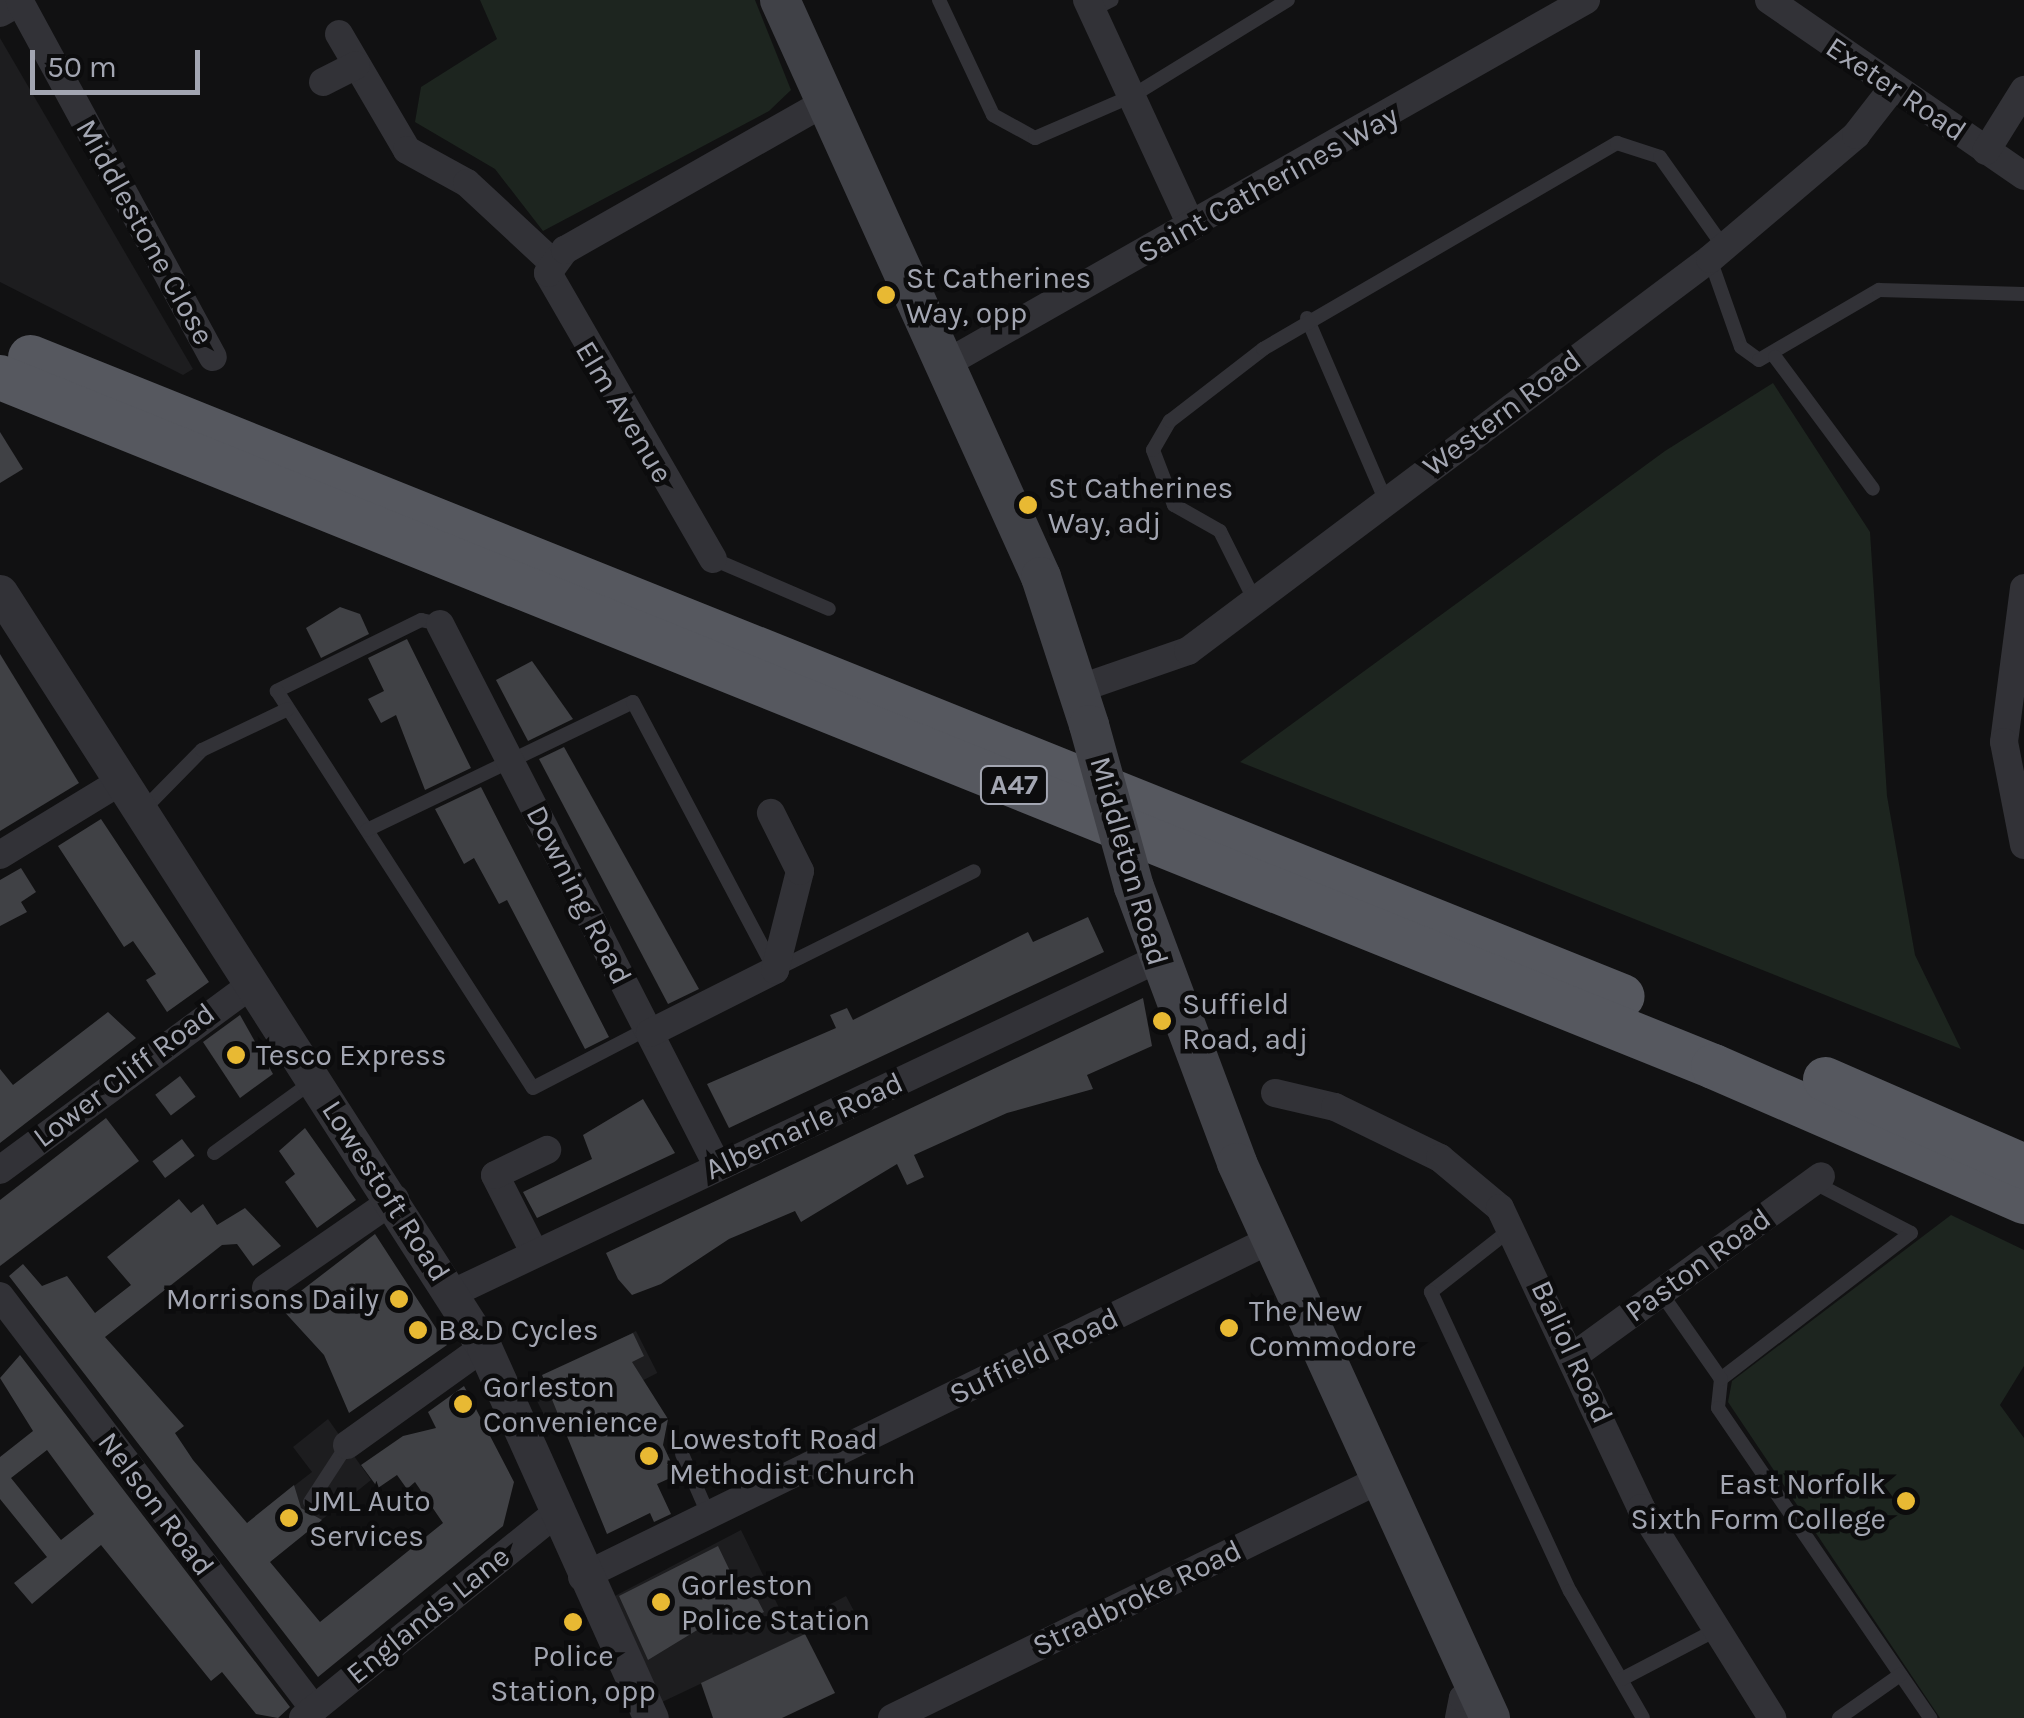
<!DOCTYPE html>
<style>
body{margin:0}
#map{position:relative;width:2024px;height:1718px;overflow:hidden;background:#111112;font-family:Karla,sans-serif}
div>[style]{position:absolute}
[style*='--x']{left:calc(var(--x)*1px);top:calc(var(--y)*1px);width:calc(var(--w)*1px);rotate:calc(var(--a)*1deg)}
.built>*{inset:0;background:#1d1d1f;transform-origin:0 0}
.green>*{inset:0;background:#1d251f}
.building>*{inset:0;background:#404145;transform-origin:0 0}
.service>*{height:14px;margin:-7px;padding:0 7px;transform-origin:7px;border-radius:7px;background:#323237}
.minor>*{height:28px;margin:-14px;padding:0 14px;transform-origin:14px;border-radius:14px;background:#323237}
.tertiary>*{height:35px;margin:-17.5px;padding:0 17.5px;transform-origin:17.5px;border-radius:17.5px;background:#323237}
.secondary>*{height:40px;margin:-20px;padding:0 20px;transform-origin:20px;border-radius:20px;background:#404147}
.trunk>*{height:45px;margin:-22.5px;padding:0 22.5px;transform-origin:22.5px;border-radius:22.5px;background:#56585f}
.secondary-bridge>*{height:40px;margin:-20px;padding:0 20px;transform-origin:20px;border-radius:20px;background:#404147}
.dots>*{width:28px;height:28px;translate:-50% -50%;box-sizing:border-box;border:5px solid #0c0c0d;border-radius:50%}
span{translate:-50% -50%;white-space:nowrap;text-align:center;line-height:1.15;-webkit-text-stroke:9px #0c0c0d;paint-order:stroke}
.shield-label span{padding:2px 8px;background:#0c0c0d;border:2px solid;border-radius:8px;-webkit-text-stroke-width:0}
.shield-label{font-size:28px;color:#a3a6b2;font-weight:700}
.street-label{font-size:30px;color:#a3a6b2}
.poi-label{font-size:30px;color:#a3a6b2}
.left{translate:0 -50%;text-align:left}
.right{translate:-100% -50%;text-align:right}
.scale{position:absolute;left:30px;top:50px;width:170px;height:45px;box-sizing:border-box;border:5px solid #a3a6b2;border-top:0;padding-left:12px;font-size:30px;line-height:35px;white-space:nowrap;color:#a3a6b2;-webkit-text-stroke:8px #0c0c0d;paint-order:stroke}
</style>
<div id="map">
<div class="built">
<div style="clip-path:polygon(0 38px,193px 369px,183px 375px,0 282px)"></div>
<div style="left:636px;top:1331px;width:47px;height:120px;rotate:63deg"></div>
<div style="clip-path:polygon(328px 1419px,371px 1480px,283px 1551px,255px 1516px,312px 1472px,293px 1447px)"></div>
<div style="clip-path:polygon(741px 1530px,788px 1626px,846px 1596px,854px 1611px,660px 1703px,609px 1599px)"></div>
</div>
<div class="green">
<div style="clip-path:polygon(480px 0,755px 0,791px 90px,769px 111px,543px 231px,495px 169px,415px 122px,421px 87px,497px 39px)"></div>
<div style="clip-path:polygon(1773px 383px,1870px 532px,1887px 796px,1915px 955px,1961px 1049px,1240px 762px,1665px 451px)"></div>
<div style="clip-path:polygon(1951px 1215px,2024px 1250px,2024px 1366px,2000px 1405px,2024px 1438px,2024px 1718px,1940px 1718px,1728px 1402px,1732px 1381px)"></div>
</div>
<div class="building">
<div style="clip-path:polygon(0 432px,23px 469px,0 483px)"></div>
<div style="clip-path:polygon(340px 607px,360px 614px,369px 634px,321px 658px,306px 628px)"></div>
<div style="clip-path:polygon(407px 639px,471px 768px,425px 790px,396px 715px,381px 723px,368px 699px,384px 691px,368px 658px)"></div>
<div style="clip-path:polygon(0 654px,79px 783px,0 831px)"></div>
<div style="clip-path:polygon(532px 661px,573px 719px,528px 741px,496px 680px)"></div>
<div style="clip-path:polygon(564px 747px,699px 989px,668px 1004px,539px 759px)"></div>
<div style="clip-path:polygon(481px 787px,609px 1037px,585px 1049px,507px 900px,499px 904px,474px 858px,464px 864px,435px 809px)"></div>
<div style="clip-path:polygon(101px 819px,209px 982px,167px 1012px,146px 980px,156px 974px,133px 941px,124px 947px,58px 846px)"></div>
<div style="clip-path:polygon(21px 868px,36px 892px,21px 902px,27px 912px,0 926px,0 880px)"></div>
<div style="clip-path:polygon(1088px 917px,1104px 952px,729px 1128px,707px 1084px,836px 1028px,830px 1015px,847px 1008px,853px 1020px,1028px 932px,1033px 942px)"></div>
<div style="clip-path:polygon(1143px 998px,1152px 1046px,1087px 1075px,1093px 1089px,1007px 1113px,914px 1155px,924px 1177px,907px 1185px,897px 1164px,801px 1222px,795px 1211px,729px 1239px,661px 1284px,632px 1295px,618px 1279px,606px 1253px)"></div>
<div style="clip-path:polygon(108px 1012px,136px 1038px,0 1143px,0 1069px,13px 1085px)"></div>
<div style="clip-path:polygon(240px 1015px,273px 1074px,240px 1098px,203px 1042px)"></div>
<div style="left:180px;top:1076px;width:26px;height:31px;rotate:53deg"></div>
<div style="clip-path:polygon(643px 1099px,675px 1153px,537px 1218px,523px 1192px,592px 1159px,583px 1135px)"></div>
<div style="clip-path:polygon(106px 1118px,139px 1161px,0 1266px,0 1200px)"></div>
<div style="clip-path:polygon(305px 1128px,356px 1200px,317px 1228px,285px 1182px,295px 1174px,279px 1151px)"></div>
<div style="left:182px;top:1139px;width:21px;height:37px;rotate:53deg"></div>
<div style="clip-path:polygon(179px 1199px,191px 1213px,203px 1204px,217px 1225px,245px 1208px,281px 1246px,253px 1266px,237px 1244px,222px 1245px,105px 1337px,184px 1426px,175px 1433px,193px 1460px,247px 1523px,294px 1485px,301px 1508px,322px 1520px,270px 1562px,320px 1622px,443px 1523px,415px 1482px,407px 1489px,397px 1475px,378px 1488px,361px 1465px,403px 1436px,436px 1428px,428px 1412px,464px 1386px,514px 1482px,503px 1526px,318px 1677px,9px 1276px,23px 1264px,42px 1286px,67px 1276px,95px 1313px,131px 1285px,107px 1257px)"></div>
<div style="clip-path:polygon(375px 1234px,447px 1345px,349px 1413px,324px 1355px,280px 1307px)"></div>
<div style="clip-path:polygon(633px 1333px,644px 1356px,632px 1362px,668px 1419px,663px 1445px,677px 1475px,657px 1484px,671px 1514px,654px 1522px,650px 1513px,607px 1534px,542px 1375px)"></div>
<div style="clip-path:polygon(evenodd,20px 1355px,290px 1707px,278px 1718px,256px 1714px,222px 1672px,211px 1681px,101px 1545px,32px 1604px,14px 1583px,47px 1557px,0 1499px,0 1457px,33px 1431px,0 1378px,20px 1355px,47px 1450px,94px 1514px,61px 1540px,11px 1478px,47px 1450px)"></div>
<div style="clip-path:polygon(718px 1546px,741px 1594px,752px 1589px,764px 1612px,718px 1633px,712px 1621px,648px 1660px,619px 1596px)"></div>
<div style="clip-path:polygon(805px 1634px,835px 1693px,782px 1718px,713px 1718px,701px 1683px)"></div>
</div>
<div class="service">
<div style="--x:939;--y:0;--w:127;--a:64.8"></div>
<div style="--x:993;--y:115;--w:48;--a:28.7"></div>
<div style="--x:1035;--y:138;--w:106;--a:-23.4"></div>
<div style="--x:1132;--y:96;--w:183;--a:-31.6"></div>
<div style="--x:1092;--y:10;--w:22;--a:-27"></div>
<div style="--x:1710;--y:259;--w:93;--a:70.6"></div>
<div style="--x:1741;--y:347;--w:22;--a:36"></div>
<div style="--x:1759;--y:360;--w:139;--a:-30.3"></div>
<div style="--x:1879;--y:290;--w:145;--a:1.6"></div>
<div style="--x:1307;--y:318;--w:197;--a:66.7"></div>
<div style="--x:1775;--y:357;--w:164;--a:53.4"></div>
<div style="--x:713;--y:559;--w:126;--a:23.3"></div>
<div style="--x:1254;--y:599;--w:76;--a:-116.6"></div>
<div style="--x:1220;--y:531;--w:53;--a:-150.5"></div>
<div style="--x:1174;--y:505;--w:59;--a:-110.9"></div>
<div style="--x:1153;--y:450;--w:34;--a:-60"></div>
<div style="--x:1170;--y:421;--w:118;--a:-37.7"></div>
<div style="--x:1263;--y:349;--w:410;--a:-30.2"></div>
<div style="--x:1617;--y:143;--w:45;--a:18"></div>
<div style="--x:1660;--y:157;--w:105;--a:54.7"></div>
<div style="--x:440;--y:624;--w:19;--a:-168"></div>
<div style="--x:421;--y:620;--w:161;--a:153.8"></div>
<div style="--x:277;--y:691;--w:472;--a:57.2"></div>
<div style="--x:533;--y:1088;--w:128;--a:-27.4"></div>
<div style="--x:143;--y:810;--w:84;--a:-45.5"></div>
<div style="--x:202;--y:750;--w:95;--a:-25.5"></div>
<div style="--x:367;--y:830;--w:295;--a:-25.7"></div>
<div style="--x:633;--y:702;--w:303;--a:62.1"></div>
<div style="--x:775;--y:970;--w:222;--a:-26.4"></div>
<div style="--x:214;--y:1153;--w:122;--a:-36"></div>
<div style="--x:1813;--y:1182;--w:110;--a:27.5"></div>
<div style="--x:1911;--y:1233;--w:240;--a:142.5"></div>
<div style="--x:1721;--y:1379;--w:29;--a:96"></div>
<div style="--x:1718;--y:1408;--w:376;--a:55.6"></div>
<div style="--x:1511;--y:1229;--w:102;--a:141.8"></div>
<div style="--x:1431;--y:1292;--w:330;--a:65.1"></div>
<div style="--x:1570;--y:1591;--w:146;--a:60.1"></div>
<div style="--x:1661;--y:1293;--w:105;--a:55.1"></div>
<div style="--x:682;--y:1454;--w:68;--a:66.5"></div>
<div style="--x:310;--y:1502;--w:68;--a:-57"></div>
<div style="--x:1622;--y:1679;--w:102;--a:-27.6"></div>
<div style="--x:1839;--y:1718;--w:75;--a:-35.2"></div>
</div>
<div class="minor">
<div style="--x:1087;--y:0;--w:250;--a:65.2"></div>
<div style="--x:1769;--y:0;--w:310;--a:34.6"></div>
<div style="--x:0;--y:13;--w:23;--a:-29"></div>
<div style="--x:20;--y:2;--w:404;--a:61.5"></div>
<div style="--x:339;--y:34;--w:134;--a:59.6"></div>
<div style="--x:407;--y:150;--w:68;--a:28.8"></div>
<div style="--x:467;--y:183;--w:116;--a:42.9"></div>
<div style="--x:323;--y:82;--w:37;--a:-27"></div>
<div style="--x:1986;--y:151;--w:72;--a:-58.1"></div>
<div style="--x:947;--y:363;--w:735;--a:-29.6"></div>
<div style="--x:713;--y:559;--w:330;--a:-120"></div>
<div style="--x:548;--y:273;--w:29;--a:-54"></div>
<div style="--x:565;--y:250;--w:300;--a:-29.6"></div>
<div style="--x:2024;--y:588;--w:155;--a:97.4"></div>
<div style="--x:2004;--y:742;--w:105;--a:79"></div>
<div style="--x:440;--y:624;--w:610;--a:62.89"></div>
<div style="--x:1081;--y:688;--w:113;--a:-19.1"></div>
<div style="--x:1188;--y:651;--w:653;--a:-36.91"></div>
<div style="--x:1710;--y:259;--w:192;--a:-40.3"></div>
<div style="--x:1856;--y:135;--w:57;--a:-52.1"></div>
<div style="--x:0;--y:855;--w:138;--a:-31.4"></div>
<div style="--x:650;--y:1033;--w:140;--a:-26.7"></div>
<div style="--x:775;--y:970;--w:102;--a:-75.8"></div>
<div style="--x:800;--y:871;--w:65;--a:-116.6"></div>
<div style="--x:1275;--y:1093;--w:62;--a:13.1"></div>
<div style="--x:1335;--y:1107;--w:117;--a:25.9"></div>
<div style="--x:1440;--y:1158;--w:78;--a:39.8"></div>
<div style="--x:1500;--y:1208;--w:331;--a:64.8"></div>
<div style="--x:1641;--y:1508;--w:248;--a:58"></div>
<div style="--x:0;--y:1170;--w:310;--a:-36.4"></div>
<div style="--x:534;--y:1252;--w:86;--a:-116.9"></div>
<div style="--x:495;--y:1175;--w:58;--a:-25.7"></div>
<div style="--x:266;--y:1288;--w:157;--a:-34.6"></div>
<div style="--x:453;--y:1293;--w:778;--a:-25.35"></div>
<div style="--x:0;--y:1296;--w:519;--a:52.75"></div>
<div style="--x:1575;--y:1355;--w:304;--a:-36"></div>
<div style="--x:347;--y:1445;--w:168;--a:-35.6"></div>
<div style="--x:582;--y:1577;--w:766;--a:-26.1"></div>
<div style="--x:303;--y:1718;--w:323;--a:-39"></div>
<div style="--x:892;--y:1718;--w:544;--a:-26.05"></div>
<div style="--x:1459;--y:1718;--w:20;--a:-79"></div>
<div style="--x:1463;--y:1698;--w:15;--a:-32"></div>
</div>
<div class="tertiary">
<div style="--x:0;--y:592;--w:897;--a:57.34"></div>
<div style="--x:484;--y:1347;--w:407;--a:65.8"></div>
</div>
<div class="secondary">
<div style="--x:780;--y:0;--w:633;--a:65.66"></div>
<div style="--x:1041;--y:577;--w:156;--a:72"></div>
<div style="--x:1134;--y:887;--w:295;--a:69.5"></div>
<div style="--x:1237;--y:1163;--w:610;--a:65.49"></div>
</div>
<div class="trunk">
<div style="--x:30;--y:357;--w:1715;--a:21.87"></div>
<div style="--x:0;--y:377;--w:1846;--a:21.91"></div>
<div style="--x:1713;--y:1066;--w:339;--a:23.5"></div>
<div style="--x:1825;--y:1079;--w:217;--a:23.6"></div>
</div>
<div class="secondary-bridge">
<div style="--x:1089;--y:725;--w:168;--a:74.5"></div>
</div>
<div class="dots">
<div style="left:886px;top:295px;background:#e8b933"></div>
<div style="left:1028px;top:505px;background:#e8b933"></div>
<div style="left:1162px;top:1021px;background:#e8b933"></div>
<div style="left:236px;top:1055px;background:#e8b933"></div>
<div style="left:399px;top:1299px;background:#e8b933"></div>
<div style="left:1229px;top:1328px;background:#e8b933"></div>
<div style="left:418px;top:1330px;background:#e8b933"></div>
<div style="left:463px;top:1404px;background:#e8b933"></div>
<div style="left:649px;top:1456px;background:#e8b933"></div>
<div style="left:1906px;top:1501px;background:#e8b933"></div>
<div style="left:289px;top:1518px;background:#e8b933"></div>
<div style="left:661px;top:1602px;background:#e8b933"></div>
<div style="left:573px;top:1622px;background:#e8b933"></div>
</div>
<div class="shield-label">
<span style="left:1014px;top:785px">A47</span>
</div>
<div class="street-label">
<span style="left:1896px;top:89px;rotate:34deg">Exeter Road</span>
<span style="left:1268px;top:184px;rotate:-29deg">Saint Catherines Way</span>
<span style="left:145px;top:232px;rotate:61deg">Middlestone Close</span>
<span style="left:624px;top:412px;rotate:59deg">Elm Avenue</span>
<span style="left:1502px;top:413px;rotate:-37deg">Western Road</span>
<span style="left:1129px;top:861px;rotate:74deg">Middleton Road</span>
<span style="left:579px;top:895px;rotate:63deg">Downing Road</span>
<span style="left:124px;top:1075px;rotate:-37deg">Lower Cliff Road</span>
<span style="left:804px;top:1126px;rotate:-25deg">Albemarle Road</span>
<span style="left:386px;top:1191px;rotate:57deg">Lowestoft Road</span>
<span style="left:1698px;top:1265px;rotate:-36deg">Paston Road</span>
<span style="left:1572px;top:1352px;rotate:65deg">Baliol Road</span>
<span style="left:1034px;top:1356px;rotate:-26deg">Suffield Road</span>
<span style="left:156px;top:1504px;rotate:53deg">Nelson Road</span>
<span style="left:1137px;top:1598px;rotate:-26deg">Stradbroke Road</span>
<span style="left:428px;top:1615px;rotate:-39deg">Englands Lane</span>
</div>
<div class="poi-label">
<span class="left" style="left:906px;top:295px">St Catherines<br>Way, opp</span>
<span class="left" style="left:1048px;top:505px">St Catherines<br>Way, adj</span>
<span class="left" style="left:1182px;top:1021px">Suffield<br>Road, adj</span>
<span class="left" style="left:256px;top:1055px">Tesco Express</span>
<span class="right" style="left:379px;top:1299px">Morrisons Daily</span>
<span class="left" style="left:1249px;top:1328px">The New<br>Commodore</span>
<span class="left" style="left:438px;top:1330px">B&amp;D Cycles</span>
<span class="left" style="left:483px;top:1404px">Gorleston<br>Convenience</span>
<span class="left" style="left:669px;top:1456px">Lowestoft Road<br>Methodist Church</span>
<span class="right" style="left:1886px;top:1501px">East Norfolk<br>Sixth Form College</span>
<span class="left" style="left:309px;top:1518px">JML Auto<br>Services</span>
<span class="left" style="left:681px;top:1602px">Gorleston<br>Police Station</span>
<span style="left:573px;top:1673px">Police<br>Station, opp</span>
</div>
<div class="scale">50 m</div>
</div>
